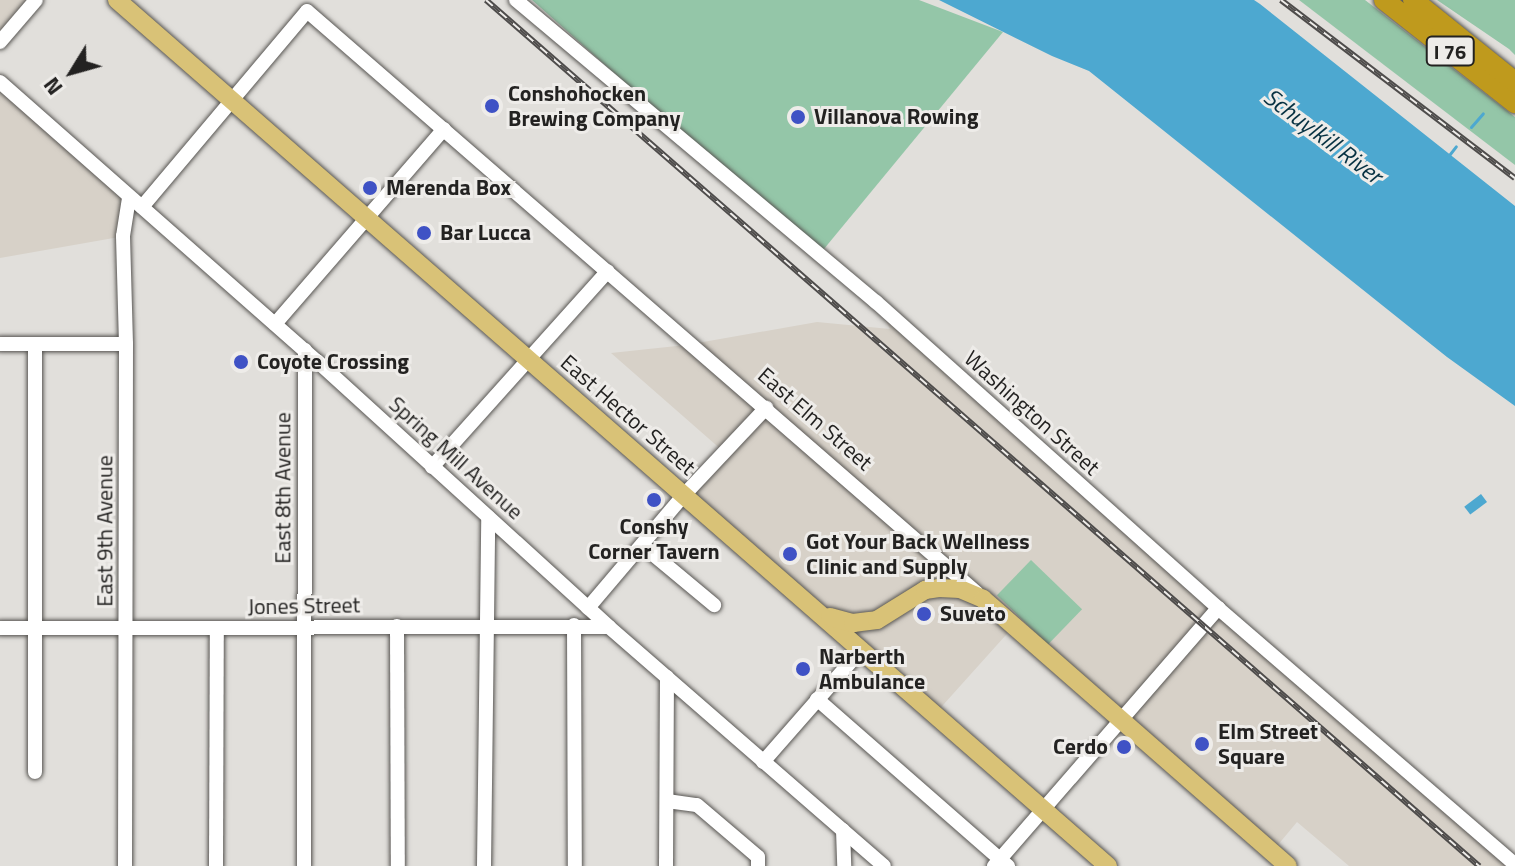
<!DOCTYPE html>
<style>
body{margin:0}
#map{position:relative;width:1515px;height:866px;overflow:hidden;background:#e1dfdb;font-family:"Titillium Web",sans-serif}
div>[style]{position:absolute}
.built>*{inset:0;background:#d7d1c8}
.green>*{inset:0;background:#94c6a8;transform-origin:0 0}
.water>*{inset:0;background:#4da8d0;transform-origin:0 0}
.stream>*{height:3px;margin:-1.5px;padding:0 1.5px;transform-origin:1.5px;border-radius:1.5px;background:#4da8d0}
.roads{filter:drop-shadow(0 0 2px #585653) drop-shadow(0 0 2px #585653)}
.minor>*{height:14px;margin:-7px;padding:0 7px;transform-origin:7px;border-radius:7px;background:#fff}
.major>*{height:18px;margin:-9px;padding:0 9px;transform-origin:9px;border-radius:9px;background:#d9c277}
.highway>*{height:20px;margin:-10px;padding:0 10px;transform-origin:10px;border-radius:10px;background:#bf9a1d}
.rail>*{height:6px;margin-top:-3px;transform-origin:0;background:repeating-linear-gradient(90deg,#eeece9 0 9px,#4e4c4b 0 18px);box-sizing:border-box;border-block:2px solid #4e4c4b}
.dots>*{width:22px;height:22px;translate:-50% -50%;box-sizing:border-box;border:4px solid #eeece9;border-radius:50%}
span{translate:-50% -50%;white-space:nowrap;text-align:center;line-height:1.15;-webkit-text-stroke:6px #eeece9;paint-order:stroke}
.shield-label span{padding:2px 6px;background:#eeece9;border:2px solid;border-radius:6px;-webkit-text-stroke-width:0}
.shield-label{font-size:20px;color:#232221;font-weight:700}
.poi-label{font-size:22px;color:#232221;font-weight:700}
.left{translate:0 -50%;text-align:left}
.right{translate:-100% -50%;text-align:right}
.street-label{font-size:22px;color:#232221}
.water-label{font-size:24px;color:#063142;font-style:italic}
.north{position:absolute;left:32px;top:32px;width:80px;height:80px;-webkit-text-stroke:6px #eeece9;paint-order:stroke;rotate:233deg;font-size:22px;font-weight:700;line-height:32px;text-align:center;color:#232221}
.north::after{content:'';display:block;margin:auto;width:28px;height:36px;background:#232221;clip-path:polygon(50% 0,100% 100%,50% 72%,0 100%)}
</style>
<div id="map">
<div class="built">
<div style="clip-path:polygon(0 0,36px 0,0 42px)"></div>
<div style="clip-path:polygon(0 81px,125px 192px,125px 236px,0 258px)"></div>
<div style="clip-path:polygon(876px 302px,1515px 866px,1349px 866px,1297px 822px,1272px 852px,1014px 626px,935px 714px,684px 495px,724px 452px,611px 353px,686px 345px,817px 322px,890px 329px)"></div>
</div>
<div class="green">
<div style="clip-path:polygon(532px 0,919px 0,1003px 32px,819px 255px)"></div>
<div style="clip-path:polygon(1299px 0,1365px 0,1515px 117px,1515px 165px)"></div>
<div style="clip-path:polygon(1437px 0,1515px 0,1515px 55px,1509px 49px)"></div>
<div style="left:1031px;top:560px;width:71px;height:49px;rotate:44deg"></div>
</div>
<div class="water">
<div style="clip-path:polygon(939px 0,1254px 0,1260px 4px,1515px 206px,1515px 406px,1447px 357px,1089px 71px,1052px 56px)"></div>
<div style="left:1481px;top:494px;width:10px;height:21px;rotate:53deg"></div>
</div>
<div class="stream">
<div style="left:1471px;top:127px;width:18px;rotate:-49deg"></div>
<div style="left:1446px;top:159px;width:16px;rotate:-52deg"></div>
</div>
<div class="roads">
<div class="minor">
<div style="left:516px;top:0;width:470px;rotate:40deg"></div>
<div style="left:876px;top:302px;width:459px;rotate:41.8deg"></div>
<div style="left:1218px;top:608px;width:392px;rotate:40.8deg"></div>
<div style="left:0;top:42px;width:55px;rotate:-49.4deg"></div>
<div style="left:0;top:82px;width:422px;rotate:41.4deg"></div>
<div style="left:317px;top:361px;width:395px;rotate:42.3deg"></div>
<div style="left:609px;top:627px;width:364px;rotate:41deg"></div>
<div style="left:142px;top:207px;width:256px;rotate:-49.9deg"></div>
<div style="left:307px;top:11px;width:887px;rotate:40.98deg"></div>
<div style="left:275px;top:324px;width:258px;rotate:-49.1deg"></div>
<div style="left:0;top:344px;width:126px"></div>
<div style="left:35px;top:344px;width:428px;rotate:90deg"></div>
<div style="left:432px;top:467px;width:263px;rotate:-48.1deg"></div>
<div style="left:642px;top:545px;width:94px;rotate:39.8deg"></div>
<div style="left:588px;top:608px;width:148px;rotate:-49.7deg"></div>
<div style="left:684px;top:495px;width:120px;rotate:-46.7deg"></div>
<div style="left:574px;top:625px;width:241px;rotate:89.8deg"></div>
<div style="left:397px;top:626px;width:240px;rotate:89.8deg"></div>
<div style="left:0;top:628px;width:609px;rotate:-0.09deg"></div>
<div style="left:817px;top:699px;width:254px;rotate:41.2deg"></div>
<div style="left:763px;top:762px;width:150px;rotate:-48.8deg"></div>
<div style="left:667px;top:801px;width:30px;rotate:8deg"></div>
<div style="left:697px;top:805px;width:80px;rotate:40.4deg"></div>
<div style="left:758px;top:857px;width:9px;rotate:90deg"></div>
<div style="left:843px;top:830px;width:36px;rotate:88deg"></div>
<div style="left:125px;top:866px;width:522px;rotate:-89.89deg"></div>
<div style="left:126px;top:344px;width:108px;rotate:-91.6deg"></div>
<div style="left:123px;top:236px;width:39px;rotate:-81deg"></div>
<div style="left:216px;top:866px;width:238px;rotate:-89.8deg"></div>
<div style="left:304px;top:866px;width:516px;rotate:-89.89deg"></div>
<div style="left:484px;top:866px;width:349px;rotate:-89.3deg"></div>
<div style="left:666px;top:866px;width:189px;rotate:-89.7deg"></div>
<div style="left:994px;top:866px;width:342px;rotate:-49deg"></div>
</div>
<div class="major">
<div style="left:117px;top:0;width:1316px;rotate:41.15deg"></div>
<div style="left:830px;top:617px;width:24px;rotate:15deg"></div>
<div style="left:853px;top:623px;width:24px;rotate:-7deg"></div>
<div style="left:877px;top:620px;width:57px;rotate:-32deg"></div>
<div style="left:925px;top:590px;width:14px;rotate:-8deg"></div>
<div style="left:939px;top:588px;width:21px;rotate:3deg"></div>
<div style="left:960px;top:589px;width:25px;rotate:23deg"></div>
<div style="left:983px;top:599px;width:405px;rotate:41.2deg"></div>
</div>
<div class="highway">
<div style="left:1384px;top:0;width:167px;rotate:38.2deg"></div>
<div style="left:1413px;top:0;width:131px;rotate:38.8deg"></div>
</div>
</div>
<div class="rail">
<div style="left:486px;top:0;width:1318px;rotate:41.09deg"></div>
<div style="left:1281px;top:0;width:294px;rotate:37.3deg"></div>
</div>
<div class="dots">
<div style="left:492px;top:106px;background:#3f52c5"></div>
<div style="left:798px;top:117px;background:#3f52c5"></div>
<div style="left:370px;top:188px;background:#3f52c5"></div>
<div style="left:424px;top:233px;background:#3f52c5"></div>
<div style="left:241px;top:362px;background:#3f52c5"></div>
<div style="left:654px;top:500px;background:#3f52c5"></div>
<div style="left:790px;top:554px;background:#3f52c5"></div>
<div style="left:924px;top:614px;background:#3f52c5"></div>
<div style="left:803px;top:669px;background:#3f52c5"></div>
<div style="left:1202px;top:744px;background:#3f52c5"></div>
<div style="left:1124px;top:747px;background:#3f52c5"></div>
</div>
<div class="shield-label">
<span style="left:1450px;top:51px">I 76</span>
</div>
<div class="poi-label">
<span class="left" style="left:508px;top:106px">Conshohocken<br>Brewing Company</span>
<span class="left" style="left:814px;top:117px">Villanova Rowing</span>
<span class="left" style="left:386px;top:188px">Merenda Box</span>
<span class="left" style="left:440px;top:233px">Bar Lucca</span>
<span class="left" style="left:257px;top:362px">Coyote Crossing</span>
<span style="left:654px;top:539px">Conshy<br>Corner Tavern</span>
<span class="left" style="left:806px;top:554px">Got Your Back Wellness<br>Clinic and Supply</span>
<span class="left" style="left:940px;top:614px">Suveto</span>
<span class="left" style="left:819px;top:669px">Narberth<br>Ambulance</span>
<span class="left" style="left:1218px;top:744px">Elm Street<br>Square</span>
<span class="right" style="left:1108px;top:747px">Cerdo</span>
</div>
<div class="street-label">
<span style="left:1032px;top:413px;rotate:42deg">Washington Street</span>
<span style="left:628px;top:415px;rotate:41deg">East Hector Street</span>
<span style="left:815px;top:419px;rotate:41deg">East Elm Street</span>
<span style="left:456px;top:458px;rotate:42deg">Spring Mill Avenue</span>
<span style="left:283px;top:488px;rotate:-90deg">East 8th Avenue</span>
<span style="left:105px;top:531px;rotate:-90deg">East 9th Avenue</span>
<span style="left:304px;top:606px;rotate:-1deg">Jones Street</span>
</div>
<div class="water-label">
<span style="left:1323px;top:136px;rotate:37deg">Schuylkill River</span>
</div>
<div class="north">N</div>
</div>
